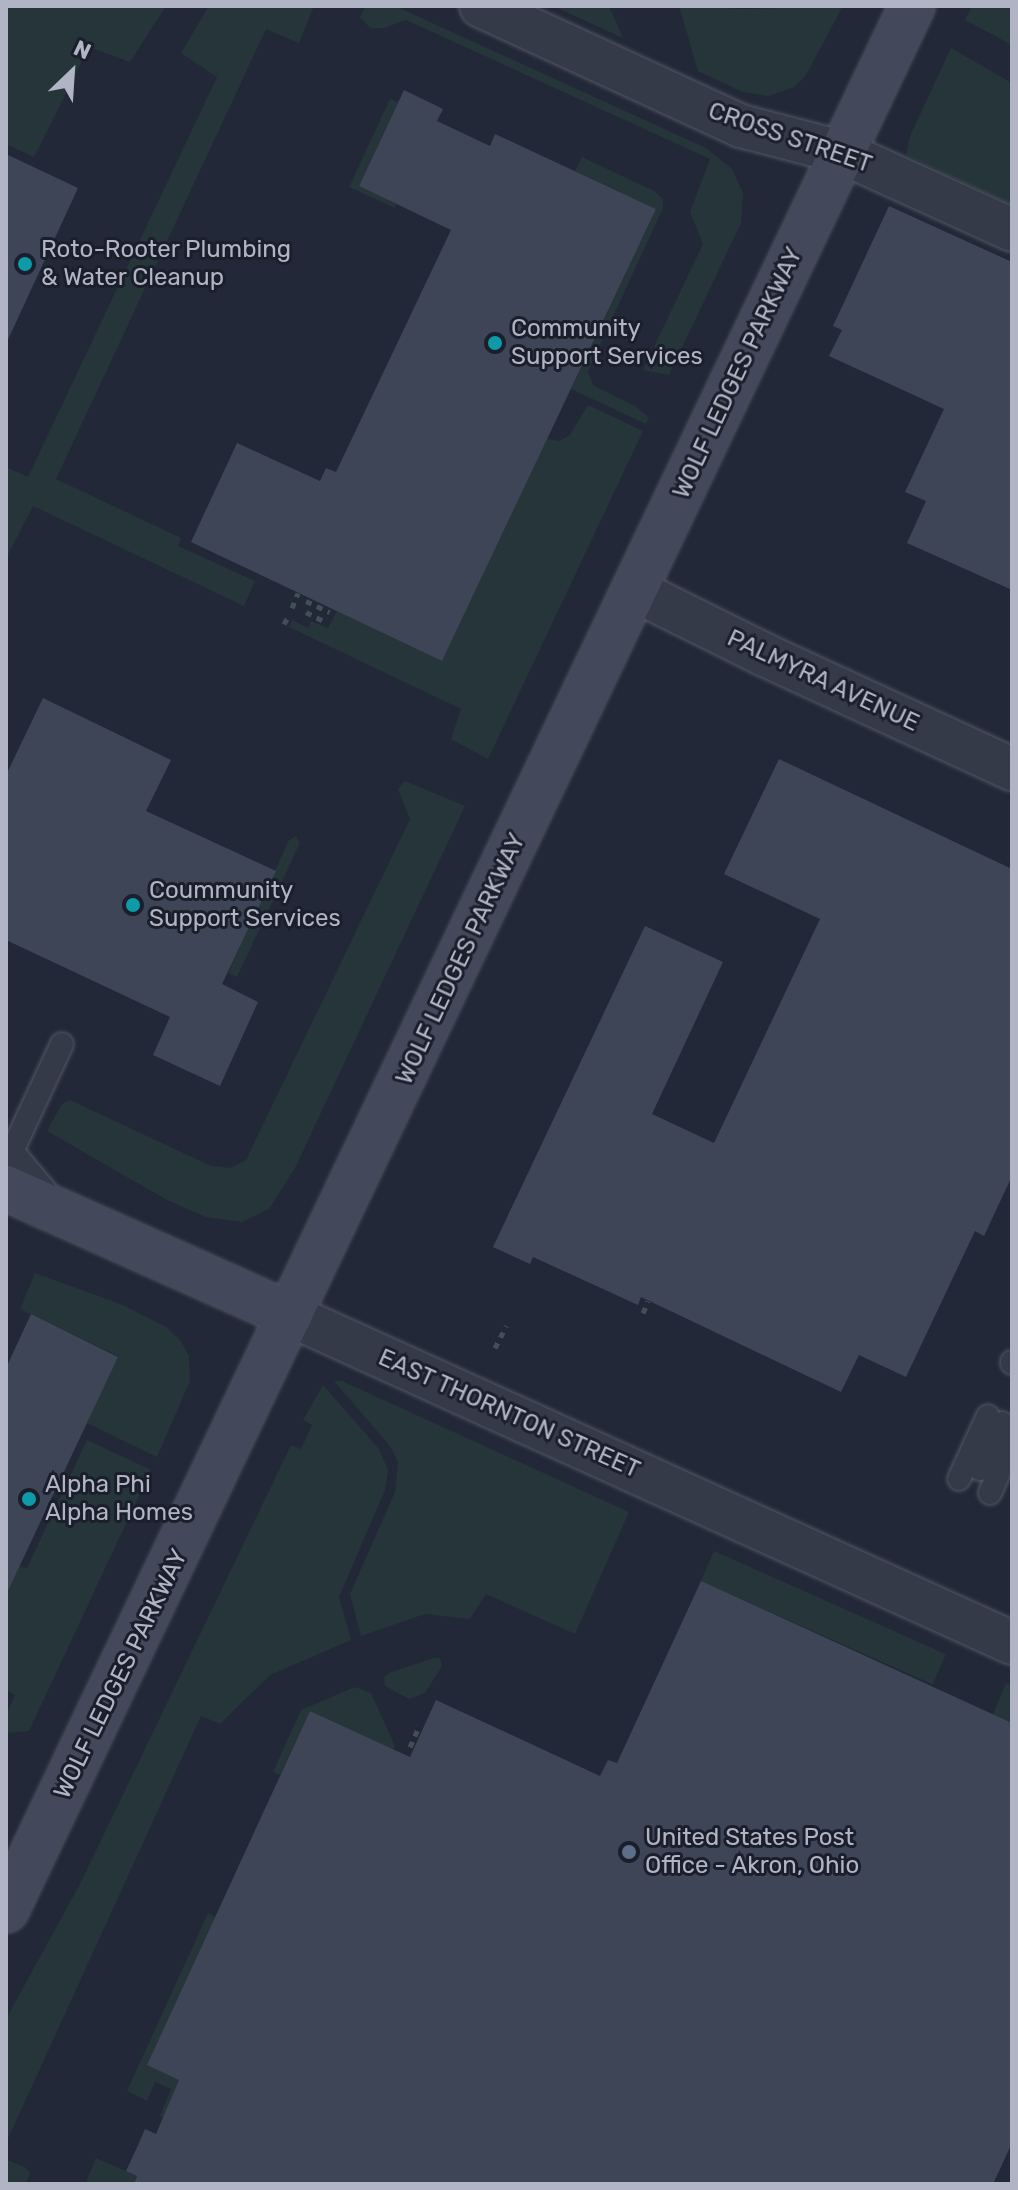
<!DOCTYPE html>
<style>
body{margin:0}
#map{position:relative;width:1018px;height:2190px;overflow:hidden;background:#222837;font-family:Rubik,sans-serif}
div>[style]{position:absolute}
.green>*{inset:0;background:#253539;transform-origin:0 0}
.building>*{inset:0;background:#3e4557}
.path>*{height:5px;margin-top:-2.5px;transform-origin:0;background:repeating-linear-gradient(90deg,#415055 0 6px,transparent 0 12px)}
.roads{filter:drop-shadow(0 0 2px #535765) drop-shadow(0 0 2px #535765)}
.service>*{height:22px;margin:-11px;padding:0 11px;transform-origin:11px;border-radius:11px;background:#353a48}
.minor>*{height:42px;margin:-21px;padding:0 21px;transform-origin:21px;border-radius:21px;background:#353a48}
.tertiary>*{height:44px;margin:-22px;padding:0 22px;transform-origin:22px;border-radius:22px;background:#353a48}
.secondary>*{height:44px;margin:-22px;padding:0 22px;transform-origin:22px;border-radius:22px;background:#43485a}
.dots>*{width:22px;height:22px;translate:-50% -50%;box-sizing:border-box;border:4px solid #1b1f2c;border-radius:50%}
span{translate:-50% -50%;white-space:nowrap;text-align:center;line-height:1.15;-webkit-text-stroke:6px #1b1f2c;paint-order:stroke}
.street-label{font-size:24px;color:#b0b4c4}
.poi-label{font-size:24px;color:#b0b4c4}
.left{translate:0 -50%;text-align:left}
.frame{position:absolute;inset:0;border:8px solid #b0b4c4;pointer-events:none}
.north{position:absolute;left:32px;top:32px;width:80px;height:80px;-webkit-text-stroke:6px #1b1f2c;paint-order:stroke;rotate:25deg;font-size:22px;font-weight:700;line-height:32px;text-align:center;color:#b0b4c4}
.north::after{content:'';display:block;margin:auto;width:28px;height:36px;background:#b0b4c4;clip-path:polygon(50% 0,100% 100%,50% 72%,0 100%)}
</style>
<div id="map">
<div class="green">
<div style="clip-path:polygon(6px 6px,166px 6px,130px 62px,89px 47px,34px 157px,6px 144px)"></div>
<div style="clip-path:polygon(209px 6px,314px 6px,299px 43px,266px 29px,56px 479px,181px 538px,178px 546px,255px 581px,244px 606px,33px 506px,6px 559px,6px 467px,28px 477px,217px 77px,181px 53px)"></div>
<div style="clip-path:polygon(366px 6px,395px 6px,706px 148px,732px 169px,743px 193px,741px 223px,669px 375px,643px 370px,703px 244px,690px 212px,710px 159px,406px 20px,384px 28px,370px 28px,360px 17px)"></div>
<div style="clip-path:polygon(553px 6px,609px 6px,623px 38px)"></div>
<div style="clip-path:polygon(679px 6px,744px 9px,843px 6px,806px 75px,794px 87px,768px 96px,743px 92px,698px 71px)"></div>
<div style="clip-path:polygon(972px 6px,1012px 6px,1012px 45px,965px 20px)"></div>
<div style="clip-path:polygon(951px 48px,1012px 83px,1012px 205px,906px 155px,910px 136px)"></div>
<div style="clip-path:polygon(390px 99px,398px 102px,359px 186px,396px 204px,395px 208px,349px 187px)"></div>
<div style="clip-path:polygon(582px 157px,654px 191px,663px 199px,663px 208px,588px 371px,593px 385px,635px 406px,649px 418px,646px 424px,571px 389px,656px 209px,575px 171px)"></div>
<div style="clip-path:polygon(588px 405px,643px 431px,488px 759px,451px 739px,461px 709px,289px 627px,292px 620px,308px 628px,311px 621px,328px 628px,337px 611px,442px 661px,547px 439px,559px 441px,570px 435px)"></div>
<div style="clip-path:polygon(405px 781px,465px 806px,295px 1168px,269px 1209px,242px 1222px,206px 1217px,167px 1200px,47px 1131px,62px 1104px,70px 1100px,211px 1166px,231px 1168px,246px 1160px,410px 819px,398px 789px)"></div>
<div style="clip-path:polygon(296px 836px,300px 843px,237px 977px,228px 973px,289px 840px)"></div>
<div style="clip-path:polygon(35px 1273px,123px 1305px,166px 1327px,180px 1340px,189px 1356px,190px 1381px,157px 1457px,87px 1423px,118px 1356px,20px 1309px)"></div>
<div style="clip-path:polygon(334px 1381px,342px 1381px,629px 1512px,575px 1634px,486px 1594px,470px 1619px,425px 1614px,361px 1636px,350px 1594px,395px 1492px,398px 1462px,390px 1446px)"></div>
<div style="clip-path:polygon(323px 1385px,379px 1449px,388px 1470px,385px 1490px,339px 1597px,351px 1640px,270px 1675px,220px 1724px,201px 1716px,6px 2143px,6px 2019px,81px 1882px,291px 1445px,301px 1449px,312px 1425px,303px 1420px)"></div>
<div style="clip-path:polygon(87px 1440px,151px 1470px,29px 1731px,6px 1733px,6px 1715px,15px 1695px,6px 1690px,6px 1562px,27px 1568px)"></div>
<div style="left:714px;top:1551px;width:254px;height:33px;rotate:24deg"></div>
<div style="clip-path:polygon(433px 1658px,440px 1658px,442px 1666px,425px 1693px,409px 1699px,385px 1686px,384px 1677px,389px 1673px)"></div>
<div style="clip-path:polygon(1006px 1683px,1012px 1686px,1012px 1723px,993px 1714px)"></div>
<div style="clip-path:polygon(355px 1687px,371px 1693px,395px 1746px,386px 1765px,387px 1747px,310px 1711px,280px 1775px,273px 1772px,301px 1710px)"></div>
<div style="clip-path:polygon(208px 1913px,215px 1917px,148px 2064px,202px 2090px,170px 2121px,160px 2116px,171px 2089px,155px 2082px,147px 2101px,127px 2091px)"></div>
<div style="clip-path:polygon(96px 2158px,137px 2176px,134px 2184px,85px 2184px)"></div>
<div style="clip-path:polygon(6px 2159px,26px 2168px,30px 2173px,26px 2184px,6px 2184px)"></div>
</div>
<div class="building">
<div style="clip-path:polygon(404px 90px,443px 109px,437px 121px,490px 146px,495px 134px,656px 209px,442px 661px,191px 542px,237px 443px,320px 481px,326px 468px,336px 472px,451px 230px,359px 186px)"></div>
<div style="clip-path:polygon(6px 154px,78px 188px,6px 344px)"></div>
<div style="clip-path:polygon(889px 206px,1012px 262px,1012px 590px,907px 543px,926px 501px,905px 492px,944px 409px,829px 356px,842px 330px,833px 326px)"></div>
<div style="clip-path:polygon(43px 698px,171px 760px,146px 811px,276px 871px,222px 984px,258px 1002px,220px 1086px,153px 1055px,170px 1017px,6px 940px,6px 775px)"></div>
<div style="clip-path:polygon(779px 759px,1012px 869px,1012px 1176px,984px 1236px,975px 1231px,906px 1377px,859px 1355px,841px 1392px,641px 1297px,638px 1305px,533px 1257px,530px 1264px,493px 1247px,645px 926px,723px 962px,652px 1114px,714px 1143px,820px 919px,724px 874px)"></div>
<div style="clip-path:polygon(31px 1314px,118px 1357px,6px 1595px,6px 1368px)"></div>
<div style="clip-path:polygon(701px 1581px,1012px 1723px,1012px 2143px,993px 2184px,134px 2184px,137px 2176px,126px 2171px,139px 2143px,145px 2129px,156px 2134px,179px 2080px,147px 2065px,310px 1711px,410px 1757px,436px 1700px,600px 1776px,608px 1760px,617px 1763px)"></div>
</div>
<div class="path">
<div style="left:306px;top:601px;width:26px;rotate:25deg"></div>
<div style="left:292px;top:608px;width:16px;rotate:-68deg"></div>
<div style="left:306px;top:612px;width:22px;rotate:27deg"></div>
<div style="left:284px;top:624px;width:8px;rotate:-60deg"></div>
<div style="left:643px;top:1313px;width:13px;rotate:-67deg"></div>
<div style="left:495px;top:1348px;width:25px;rotate:-63deg"></div>
<div style="left:410px;top:1747px;width:24px;rotate:-66deg"></div>
</div>
<div class="roads">
<div class="service">
<div style="left:7px;top:1162px;width:130px;rotate:-65deg"></div>
<div style="left:1012px;top:1363px;width:1px;rotate:-90deg"></div>
<div style="left:980px;top:1469px;width:51px;rotate:-64.4deg"></div>
<div style="left:959px;top:1479px;width:69px;rotate:-65.3deg"></div>
<div style="left:990px;top:1493px;width:55px;rotate:-66.3deg"></div>
</div>
<div class="minor">
<div style="left:481px;top:6px;width:286px;rotate:24.8deg"></div>
<div style="left:741px;top:126px;width:103px;rotate:14.6deg"></div>
<div style="left:841px;top:152px;width:188px;rotate:24.5deg"></div>
<div style="left:636px;top:591px;width:144px;rotate:26.4deg"></div>
<div style="left:765px;top:655px;width:272px;rotate:24.8deg"></div>
<div style="left:290px;top:1315px;width:793px;rotate:24.43deg"></div>
</div>
<div class="tertiary">
<div style="left:6px;top:1161px;width:57px;rotate:49.9deg"></div>
</div>
<div class="secondary">
<div style="left:6px;top:1188px;width:311px;rotate:24.1deg"></div>
<div style="left:6px;top:1910px;width:2109px;rotate:-64.55deg"></div>
</div>
</div>
<div class="dots">
<div style="left:25px;top:264px;background:#0f9aa8"></div>
<div style="left:495px;top:343px;background:#0f9aa8"></div>
<div style="left:133px;top:905px;background:#0f9aa8"></div>
<div style="left:29px;top:1499px;background:#0f9aa8"></div>
<div style="left:629px;top:1852px;background:#5c6f8a"></div>
</div>
<div class="street-label">
<span style="left:790px;top:138px;rotate:19deg">CROSS STREET</span>
<span style="left:738px;top:373px;rotate:-65deg">WOLF LEDGES PARKWAY</span>
<span style="left:823px;top:681px;rotate:25deg">PALMYRA AVENUE</span>
<span style="left:461px;top:959px;rotate:-65deg">WOLF LEDGES PARKWAY</span>
<span style="left:509px;top:1414px;rotate:24deg">EAST THORNTON STREET</span>
<span style="left:121px;top:1674px;rotate:-64deg">WOLF LEDGES PARKWAY</span>
</div>
<div class="poi-label">
<span class="left" style="left:41px;top:264px">Roto-Rooter Plumbing<br>&amp; Water Cleanup</span>
<span class="left" style="left:511px;top:343px">Community<br>Support Services</span>
<span class="left" style="left:149px;top:905px">Coummunity<br>Support Services</span>
<span class="left" style="left:45px;top:1499px">Alpha Phi<br>Alpha Homes</span>
<span class="left" style="left:645px;top:1852px">United States Post<br>Office - Akron, Ohio</span>
</div>
<div class="frame"></div>
<div class="north">N</div>
</div>
